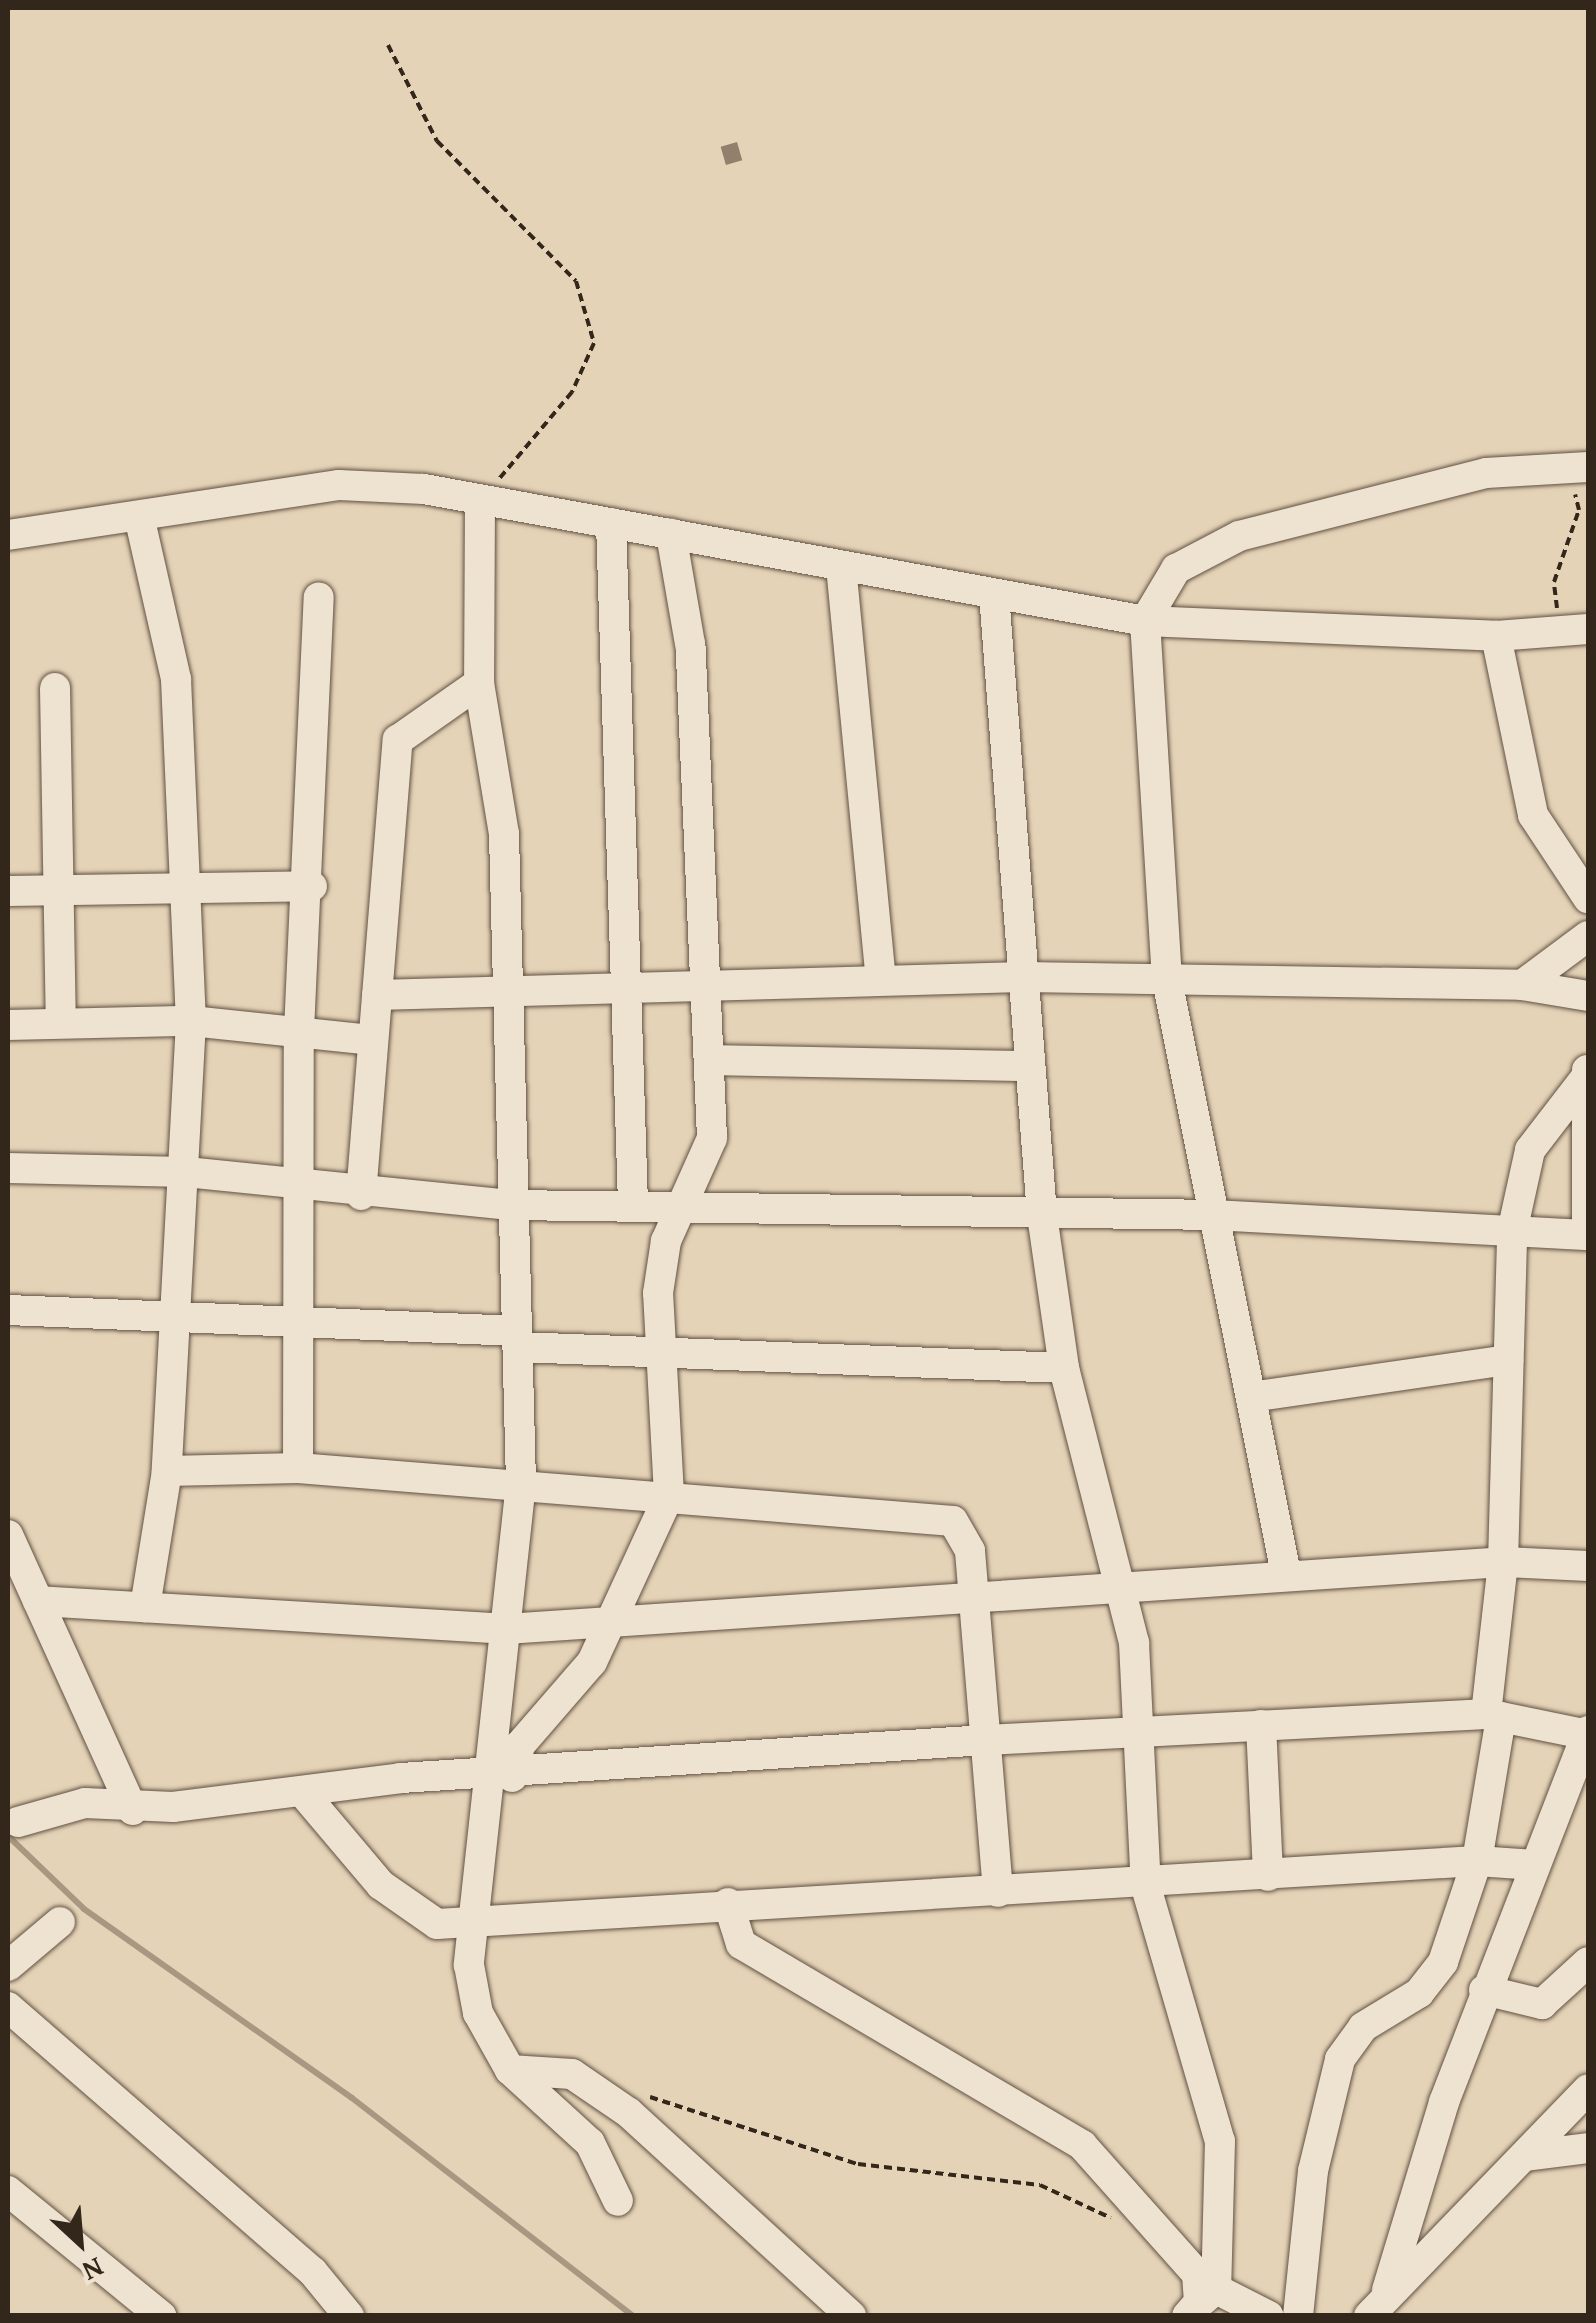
<!DOCTYPE html>
<style>
body{margin:0}
#map{position:relative;width:1596px;height:2323px;overflow:hidden;background:#e5d3b7;font-family:"Gentium Book Plus",serif}
div>[style]{position:absolute}
.stream>*{height:6px;margin:-3px;padding:0 3px;transform-origin:3px;border-radius:3px;background:#a89882}
.building>*{inset:0;background:#90806c;transform-origin:0 0}
.path>*{height:4px;margin-top:-2px;transform-origin:0;background:repeating-linear-gradient(90deg,#33261b 0 8px,transparent 0 13px)}
.roads{filter:drop-shadow(0 0 2px #605142) drop-shadow(0 0 2px #605142)}
.minor>*{height:30px;margin:-15px;padding:0 15px;transform-origin:15px;border-radius:15px;background:#eee2d0}
span{translate:-50% -50%;white-space:nowrap;text-align:center;line-height:1.15;-webkit-text-stroke:8px #eee2d0;paint-order:stroke}
.frame{position:absolute;inset:0;border:10px solid #33261b;pointer-events:none}
.north{position:absolute;left:30px;top:2193px;width:100px;height:100px;-webkit-text-stroke:8px #eee2d0;paint-order:stroke;rotate:154deg;font-size:28px;font-weight:700;line-height:40px;text-align:center;color:#33261b}
.north::after{content:'';display:block;margin:auto;width:35px;height:45px;background:#33261b;clip-path:polygon(50% 0,100% 100%,50% 72%,0 100%)}
</style>
<div id="map">
<div class="stream">
<div style="left:8px;top:1836px;width:105px;rotate:43.8deg"></div>
<div style="left:84px;top:1909px;width:328px;rotate:35.2deg"></div>
<div style="left:352px;top:2098px;width:356px;rotate:37.8deg"></div>
</div>
<div class="building">
<div style="left:737px;top:142px;width:19px;height:17px;rotate:74deg"></div>
</div>
<div class="path">
<div style="left:388px;top:45px;width:108px;rotate:63deg"></div>
<div style="left:437px;top:141px;width:197px;rotate:45.2deg"></div>
<div style="left:576px;top:281px;width:65px;rotate:73.8deg"></div>
<div style="left:594px;top:343px;width:54px;rotate:114.2deg"></div>
<div style="left:572px;top:392px;width:114px;rotate:130deg"></div>
<div style="left:1557px;top:608px;width:26px;rotate:-97deg"></div>
<div style="left:1554px;top:582px;width:76px;rotate:-70.9deg"></div>
<div style="left:1579px;top:510px;width:16px;rotate:-104deg"></div>
<div style="left:650px;top:2097px;width:219px;rotate:17.9deg"></div>
<div style="left:858px;top:2164px;width:183px;rotate:6.6deg"></div>
<div style="left:1040px;top:2185px;width:78px;rotate:24.9deg"></div>
</div>
<div class="roads">
<div class="minor">
<div style="left:480px;top:501px;width:182px;rotate:90.3deg"></div>
<div style="left:479px;top:683px;width:153px;rotate:80.6deg"></div>
<div style="left:504px;top:834px;width:649px;rotate:88.5deg"></div>
<div style="left:521px;top:1483px;width:485px;rotate:96.2deg"></div>
<div style="left:469px;top:1965px;width:49px;rotate:79.4deg"></div>
<div style="left:478px;top:2013px;width:65px;rotate:60.7deg"></div>
<div style="left:510px;top:2070px;width:108px;rotate:42.4deg"></div>
<div style="left:590px;top:2143px;width:64px;rotate:64.2deg"></div>
<div style="left:139px;top:516px;width:167px;rotate:77.2deg"></div>
<div style="left:176px;top:679px;width:342px;rotate:87.5deg"></div>
<div style="left:191px;top:1021px;width:451px;rotate:93.1deg"></div>
<div style="left:167px;top:1471px;width:138px;rotate:99.2deg"></div>
<div style="left:611px;top:523px;width:680px;rotate:88.15deg"></div>
<div style="left:8px;top:535px;width:335px;rotate:-8.6deg"></div>
<div style="left:339px;top:485px;width:85px;rotate:2.7deg"></div>
<div style="left:424px;top:489px;width:733px;rotate:10.37deg"></div>
<div style="left:1145px;top:621px;width:351px;rotate:2.4deg"></div>
<div style="left:1496px;top:636px;width:92px;rotate:-4.4deg"></div>
<div style="left:841px;top:566px;width:416px;rotate:84.5deg"></div>
<div style="left:994px;top:594px;width:623px;rotate:85.58deg"></div>
<div style="left:1042px;top:1215px;width:155px;rotate:81.8deg"></div>
<div style="left:1064px;top:1368px;width:284px;rotate:75.7deg"></div>
<div style="left:1134px;top:1643px;width:244px;rotate:87.2deg"></div>
<div style="left:1146px;top:1887px;width:265px;rotate:73.8deg"></div>
<div style="left:1220px;top:2141px;width:148px;rotate:91.5deg"></div>
<div style="left:1496px;top:636px;width:183px;rotate:78.3deg"></div>
<div style="left:1533px;top:815px;width:100px;rotate:56.5deg"></div>
<div style="left:55px;top:688px;width:334px;rotate:89deg"></div>
<div style="left:8px;top:891px;width:304px;rotate:-0.9deg"></div>
<div style="left:1522px;top:985px;width:67px;rotate:9.5deg"></div>
<div style="left:377px;top:995px;width:646px;rotate:-1.6deg"></div>
<div style="left:1023px;top:977px;width:499px;rotate:0.9deg"></div>
<div style="left:1522px;top:985px;width:82px;rotate:-36.6deg"></div>
<div style="left:8px;top:1025px;width:183px;rotate:-1.3deg"></div>
<div style="left:191px;top:1021px;width:183px;rotate:6deg"></div>
<div style="left:710px;top:1060px;width:320px;rotate:1.1deg"></div>
<div style="left:8px;top:1168px;width:178px;rotate:1.3deg"></div>
<div style="left:186px;top:1172px;width:327px;rotate:5.8deg"></div>
<div style="left:511px;top:1205px;width:703px;rotate:0.81deg"></div>
<div style="left:1214px;top:1215px;width:375px;rotate:3.1deg"></div>
<div style="left:361px;top:1195px;width:457px;rotate:-85.4deg"></div>
<div style="left:398px;top:740px;width:99px;rotate:-35.1deg"></div>
<div style="left:1587px;top:1234px;width:164px;rotate:-90deg"></div>
<div style="left:8px;top:1310px;width:509px;rotate:2.36deg"></div>
<div style="left:518px;top:1347px;width:546px;rotate:2.2deg"></div>
<div style="left:1251px;top:1397px;width:260px;rotate:-8.2deg"></div>
<div style="left:298px;top:1468px;width:437px;rotate:-89.9deg"></div>
<div style="left:299px;top:1031px;width:434px;rotate:-87.4deg"></div>
<div style="left:167px;top:1471px;width:131px;rotate:-1.3deg"></div>
<div style="left:298px;top:1468px;width:657px;rotate:4.63deg"></div>
<div style="left:953px;top:1521px;width:34px;rotate:60deg"></div>
<div style="left:970px;top:1551px;width:342px;rotate:85.3deg"></div>
<div style="left:8px;top:1535px;width:302px;rotate:65.6deg"></div>
<div style="left:1286px;top:1574px;width:606px;rotate:-101.33deg"></div>
<div style="left:1167px;top:980px;width:360px;rotate:-93.5deg"></div>
<div style="left:1145px;top:621px;width:61px;rotate:-59.2deg"></div>
<div style="left:1176px;top:569px;width:71px;rotate:-27.6deg"></div>
<div style="left:1239px;top:536px;width:255px;rotate:-14.3deg"></div>
<div style="left:1486px;top:473px;width:102px;rotate:-3.4deg"></div>
<div style="left:38px;top:1601px;width:469px;rotate:3.4deg"></div>
<div style="left:506px;top:1629px;width:999px;rotate:-3.84deg"></div>
<div style="left:1503px;top:1562px;width:85px;rotate:2.7deg"></div>
<div style="left:1486px;top:1714px;width:153px;rotate:-83.6deg"></div>
<div style="left:1503px;top:1562px;width:330px;rotate:-88.4deg"></div>
<div style="left:1512px;top:1232px;width:84px;rotate:-77.6deg"></div>
<div style="left:1530px;top:1150px;width:92px;rotate:-52.5deg"></div>
<div style="left:1261px;top:1725px;width:151px;rotate:87.3deg"></div>
<div style="left:512px;top:1777px;width:33px;rotate:-76deg"></div>
<div style="left:520px;top:1745px;width:110px;rotate:-49.1deg"></div>
<div style="left:592px;top:1662px;width:184px;rotate:-65.2deg"></div>
<div style="left:669px;top:1495px;width:202px;rotate:-93.1deg"></div>
<div style="left:658px;top:1293px;width:53px;rotate:-81.3deg"></div>
<div style="left:666px;top:1241px;width:113px;rotate:-65.9deg"></div>
<div style="left:712px;top:1138px;width:494px;rotate:-92.5deg"></div>
<div style="left:690px;top:644px;width:112px;rotate:-99.8deg"></div>
<div style="left:304px;top:1794px;width:119px;rotate:49.8deg"></div>
<div style="left:381px;top:1885px;width:68px;rotate:34.9deg"></div>
<div style="left:437px;top:1924px;width:1042px;rotate:-3.47deg"></div>
<div style="left:1477px;top:1861px;width:58px;rotate:3.9deg"></div>
<div style="left:18px;top:1822px;width:70px;rotate:-15.8deg"></div>
<div style="left:85px;top:1803px;width:88px;rotate:2.6deg"></div>
<div style="left:173px;top:1807px;width:230px;rotate:-7.2deg"></div>
<div style="left:401px;top:1778px;width:586px;rotate:-3.72deg"></div>
<div style="left:986px;top:1740px;width:501px;rotate:-2.98deg"></div>
<div style="left:1486px;top:1714px;width:104px;rotate:11.6deg"></div>
<div style="left:728px;top:1903px;width:43px;rotate:72.4deg"></div>
<div style="left:741px;top:1944px;width:396px;rotate:30.5deg"></div>
<div style="left:1082px;top:2145px;width:173px;rotate:48.3deg"></div>
<div style="left:1197px;top:2274px;width:28px;rotate:86deg"></div>
<div style="left:1199px;top:2302px;width:18px;rotate:131deg"></div>
<div style="left:8px;top:1966px;width:68px;rotate:-40.2deg"></div>
<div style="left:1484px;top:1990px;width:60px;rotate:13.6deg"></div>
<div style="left:1542px;top:2004px;width:62px;rotate:-42.4deg"></div>
<div style="left:8px;top:2007px;width:404px;rotate:41deg"></div>
<div style="left:313px;top:2272px;width:57px;rotate:50.7deg"></div>
<div style="left:510px;top:2070px;width:62px;rotate:3.7deg"></div>
<div style="left:572px;top:2074px;width:69px;rotate:34.4deg"></div>
<div style="left:629px;top:2113px;width:301px;rotate:42.4deg"></div>
<div style="left:1525px;top:2156px;width:64px;rotate:-7.2deg"></div>
<div style="left:8px;top:2191px;width:198px;rotate:39.2deg"></div>
<div style="left:1387px;top:2290px;width:196px;rotate:-73.1deg"></div>
<div style="left:1444px;top:2102px;width:398px;rotate:-68.8deg"></div>
<div style="left:1202px;top:2301px;width:18px;rotate:-41deg"></div>
<div style="left:1216px;top:2289px;width:59px;rotate:27deg"></div>
<div style="left:1298px;top:2316px;width:146px;rotate:-84.1deg"></div>
<div style="left:1313px;top:2171px;width:115px;rotate:-76.4deg"></div>
<div style="left:1340px;top:2059px;width:39px;rotate:-54deg"></div>
<div style="left:1363px;top:2027px;width:66px;rotate:-31.3deg"></div>
<div style="left:1419px;top:1993px;width:39px;rotate:-52deg"></div>
<div style="left:1443px;top:1962px;width:107px;rotate:-71.4deg"></div>
<div style="left:1477px;top:1861px;width:146px;rotate:-80.5deg"></div>
<div style="left:1369px;top:2316px;width:315px;rotate:-46deg"></div>
</div>
</div>
<div class="frame"></div>
<div class="north">N</div>
</div>
